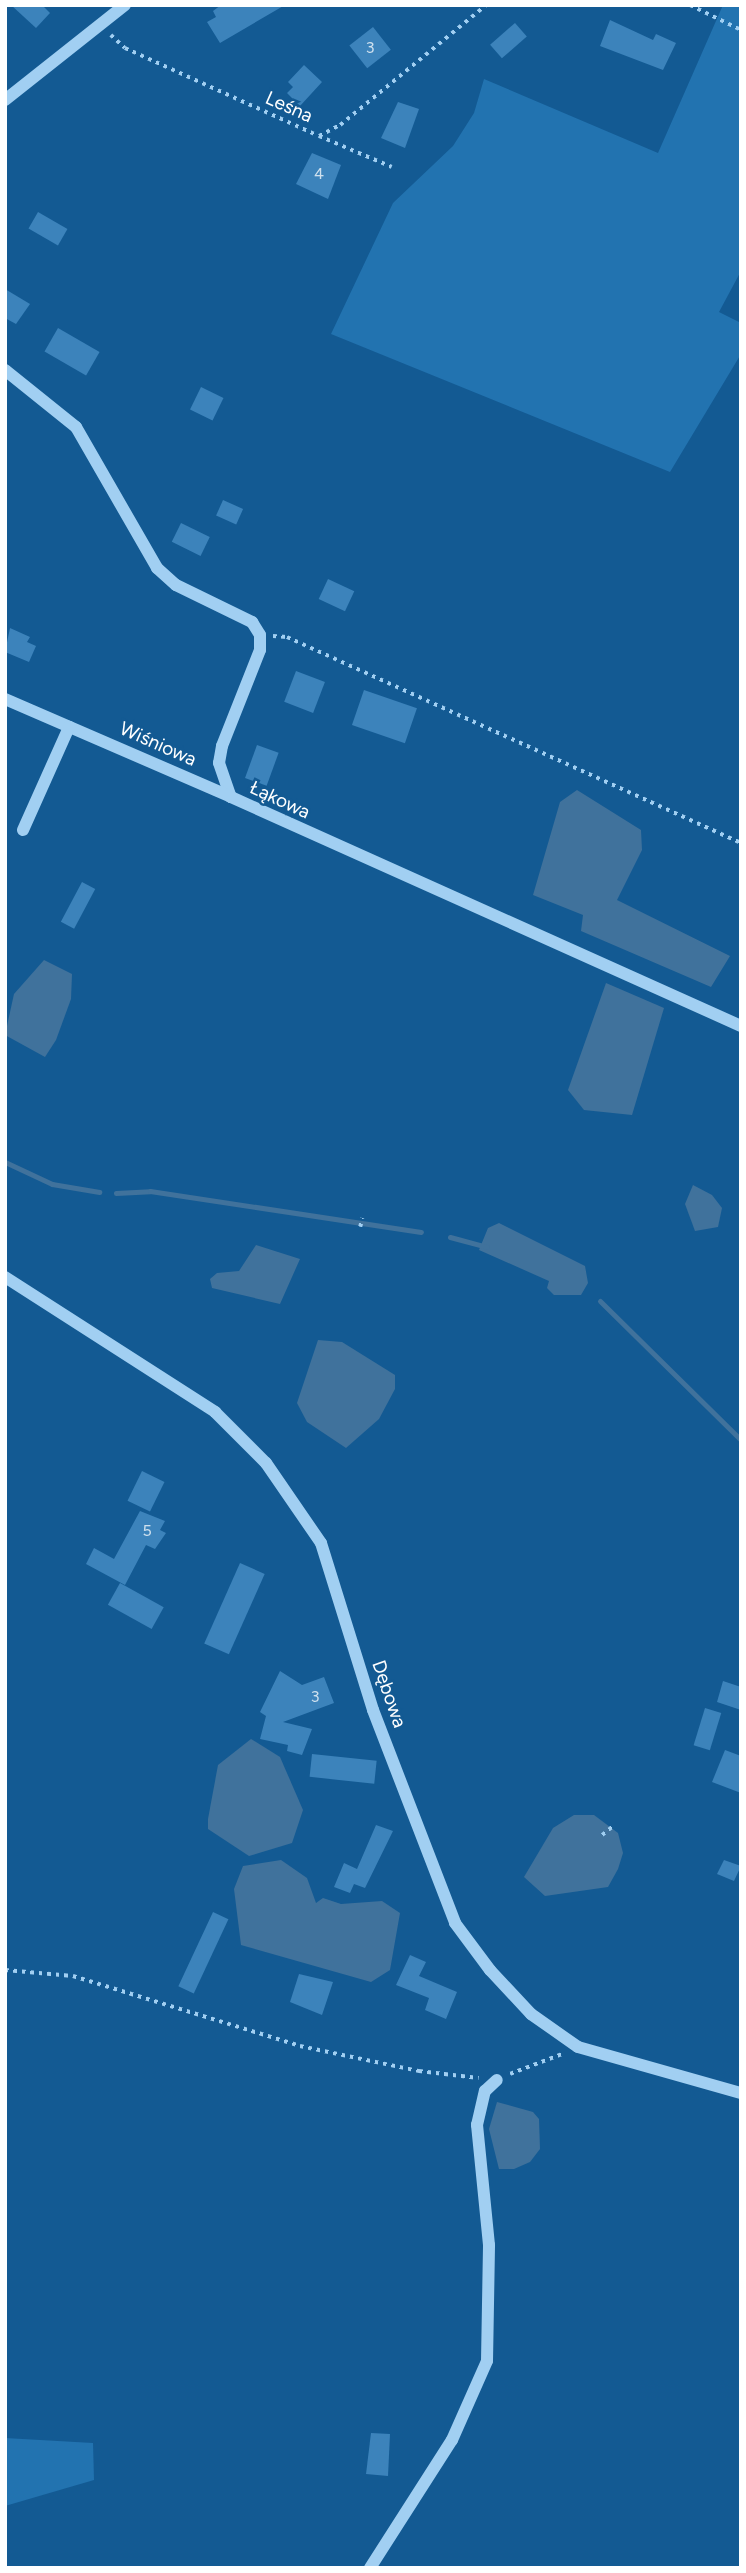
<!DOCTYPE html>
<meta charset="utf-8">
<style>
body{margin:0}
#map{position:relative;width:746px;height:2573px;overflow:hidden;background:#135a93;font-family:Figtree,sans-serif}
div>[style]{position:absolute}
.green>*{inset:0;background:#2273b0}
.water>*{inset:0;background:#40729c}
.stream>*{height:5px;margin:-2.5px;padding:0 2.5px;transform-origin:2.5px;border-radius:2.5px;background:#40729c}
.building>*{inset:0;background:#3c83bb;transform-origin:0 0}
.path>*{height:3.5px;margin-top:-1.75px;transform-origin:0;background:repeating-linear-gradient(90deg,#a1cff2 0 3.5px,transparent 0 8.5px)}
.minor>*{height:12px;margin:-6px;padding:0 6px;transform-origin:6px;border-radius:6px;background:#a1cff2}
span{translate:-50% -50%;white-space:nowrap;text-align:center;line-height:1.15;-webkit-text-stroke:5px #135a93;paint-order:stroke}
.number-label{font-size:16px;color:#cee0ee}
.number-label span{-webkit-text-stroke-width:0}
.street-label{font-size:19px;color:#fff}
.frame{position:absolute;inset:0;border:7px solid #fff;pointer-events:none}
</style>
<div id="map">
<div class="green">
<div style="clip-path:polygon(723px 5px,741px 5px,741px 271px,719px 312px,741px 323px,741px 354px,670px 472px,331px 334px,393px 203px,453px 146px,474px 113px,484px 79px,658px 153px)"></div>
<div style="clip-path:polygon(5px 2438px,93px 2443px,94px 2480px,5px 2506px)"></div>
</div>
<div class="water">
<div style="clip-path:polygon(577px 790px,641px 830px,642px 850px,617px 900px,730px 956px,711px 987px,581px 931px,583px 915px,533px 895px,560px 802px)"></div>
<div style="clip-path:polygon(44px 960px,72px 974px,71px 999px,56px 1040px,45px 1057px,5px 1035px,14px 994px)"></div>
<div style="clip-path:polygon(606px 983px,664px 1008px,632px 1115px,584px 1110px,568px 1090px)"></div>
<div style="clip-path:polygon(693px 1185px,712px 1195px,722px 1208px,718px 1227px,695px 1231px,685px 1204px)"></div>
<div style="clip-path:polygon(499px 1223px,585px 1266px,588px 1283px,581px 1295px,554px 1295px,547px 1288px,549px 1281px,479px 1250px,488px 1228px)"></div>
<div style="clip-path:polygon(256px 1245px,300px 1259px,280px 1304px,212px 1288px,210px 1279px,217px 1273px,239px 1271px)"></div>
<div style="clip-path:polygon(318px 1340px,342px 1342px,395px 1375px,395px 1389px,379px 1419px,346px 1448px,307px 1422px,297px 1403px)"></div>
<div style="clip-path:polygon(251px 1739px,280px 1757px,303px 1810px,292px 1843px,249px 1856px,208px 1829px,208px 1819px,218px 1765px)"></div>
<div style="clip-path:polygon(574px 1815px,594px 1815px,618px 1833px,623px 1853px,618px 1869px,608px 1887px,545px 1896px,524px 1877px,553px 1828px)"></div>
<div style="clip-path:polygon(281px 1860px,307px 1878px,316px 1903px,323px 1898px,341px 1904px,382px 1901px,400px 1913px,390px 1970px,371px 1982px,241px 1945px,234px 1889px,243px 1866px)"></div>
<div style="clip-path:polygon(497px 2102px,533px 2112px,539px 2119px,540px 2149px,530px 2162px,514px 2169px,499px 2169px,489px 2129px)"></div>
</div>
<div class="stream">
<div style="left:5px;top:1162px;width:52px;rotate:25.1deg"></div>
<div style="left:52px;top:1184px;width:48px;rotate:9.7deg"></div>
<div style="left:116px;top:1193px;width:34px;rotate:-3deg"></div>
<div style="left:150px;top:1191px;width:274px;rotate:8.6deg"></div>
<div style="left:450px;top:1237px;width:38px;rotate:15deg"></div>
<div style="left:600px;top:1301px;width:198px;rotate:44.6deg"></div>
</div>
<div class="building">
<div style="clip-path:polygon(11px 5px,42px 5px,50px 13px,36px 28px)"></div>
<div style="clip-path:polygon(221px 5px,285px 5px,220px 43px,207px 22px,216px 17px,213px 11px)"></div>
<div style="clip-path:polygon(610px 20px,653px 40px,656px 34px,676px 43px,663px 70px,600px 46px)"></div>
<div style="left:515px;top:23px;width:18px;height:33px;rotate:49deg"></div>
<div style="left:373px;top:27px;width:29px;height:30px;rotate:52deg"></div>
<div style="clip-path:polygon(304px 65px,322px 82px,300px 106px,287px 93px,293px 87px,288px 82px)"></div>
<div style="clip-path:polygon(398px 102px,419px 109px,405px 148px,381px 138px)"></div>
<div style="clip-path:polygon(312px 153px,341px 165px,328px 199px,296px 184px)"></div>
<div style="left:38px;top:212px;width:34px;height:19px;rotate:30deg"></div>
<div style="clip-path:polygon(5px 289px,30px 304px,16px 324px,5px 318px)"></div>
<div style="left:58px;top:328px;width:48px;height:27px;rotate:30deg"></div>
<div style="left:201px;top:387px;width:25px;height:25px;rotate:26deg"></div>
<div style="left:223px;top:500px;width:22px;height:17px;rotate:24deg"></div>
<div style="left:181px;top:523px;width:32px;height:21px;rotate:26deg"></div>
<div style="left:328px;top:579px;width:29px;height:22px;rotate:25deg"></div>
<div style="clip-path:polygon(10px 628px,30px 637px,27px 642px,36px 646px,29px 662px,5px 652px)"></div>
<div style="left:296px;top:671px;width:31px;height:33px;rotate:21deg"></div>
<div style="left:364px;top:690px;width:56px;height:37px;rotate:19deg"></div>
<div style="left:257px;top:745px;width:23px;height:35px;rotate:20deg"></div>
<div style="left:82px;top:882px;width:15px;height:45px;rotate:28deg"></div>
<div style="left:142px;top:1471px;width:25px;height:33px;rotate:26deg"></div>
<div style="clip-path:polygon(140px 1511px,165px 1521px,160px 1530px,166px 1533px,155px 1549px,146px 1545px,125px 1585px,86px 1564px,94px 1548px,114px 1559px)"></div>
<div style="left:240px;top:1563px;width:27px;height:88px;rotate:24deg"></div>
<div style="left:120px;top:1583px;width:50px;height:25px;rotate:29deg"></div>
<div style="clip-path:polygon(280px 1671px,302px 1685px,324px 1677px,334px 1703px,283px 1722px,312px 1729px,302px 1755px,287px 1751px,288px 1745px,260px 1739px,266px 1716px,260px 1712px)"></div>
<div style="clip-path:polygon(723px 1681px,741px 1687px,741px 1710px,717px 1702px)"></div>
<div style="left:705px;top:1708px;width:17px;height:39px;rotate:17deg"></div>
<div style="clip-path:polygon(725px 1750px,741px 1756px,741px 1793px,712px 1782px)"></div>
<div style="left:312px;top:1754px;width:65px;height:23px;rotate:6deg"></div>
<div style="clip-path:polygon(376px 1825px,393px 1831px,365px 1888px,354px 1884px,350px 1893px,334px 1887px,344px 1863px,357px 1869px)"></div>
<div style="clip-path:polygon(724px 1860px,741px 1866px,734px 1881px,717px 1874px)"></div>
<div style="left:213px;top:1912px;width:17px;height:82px;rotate:25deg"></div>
<div style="clip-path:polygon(410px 1955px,426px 1962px,419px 1976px,457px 1992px,446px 2019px,425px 2010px,429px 1998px,396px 1985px)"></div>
<div style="clip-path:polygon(299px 1974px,333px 1982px,322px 2015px,290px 2002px)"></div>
<div style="clip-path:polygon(371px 2433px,390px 2434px,388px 2476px,366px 2474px)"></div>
</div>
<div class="path">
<div style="left:690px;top:5px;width:57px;rotate:26.1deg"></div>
<div style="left:111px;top:35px;width:19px;rotate:43deg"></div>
<div style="left:125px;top:48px;width:213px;rotate:24.4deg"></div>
<div style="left:319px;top:136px;width:24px;rotate:-28deg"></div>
<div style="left:340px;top:125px;width:189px;rotate:-39.4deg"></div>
<div style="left:319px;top:136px;width:79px;rotate:23deg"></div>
<div style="left:273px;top:636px;width:14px;rotate:4deg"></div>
<div style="left:287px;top:637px;width:499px;rotate:24.4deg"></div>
<div style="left:360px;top:1227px;width:9px;rotate:-77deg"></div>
<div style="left:602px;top:1835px;width:13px;rotate:-39deg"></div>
<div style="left:5px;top:1970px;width:68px;rotate:5deg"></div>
<div style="left:73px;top:1976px;width:238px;rotate:17.1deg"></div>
<div style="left:300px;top:2046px;width:122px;rotate:11.9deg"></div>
<div style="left:419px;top:2071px;width:60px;rotate:6.7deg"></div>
<div style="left:510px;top:2074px;width:56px;rotate:-21deg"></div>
</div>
<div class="minor">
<div style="left:5px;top:100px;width:153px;rotate:-38.4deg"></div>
<div style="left:5px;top:370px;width:91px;rotate:38.8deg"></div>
<div style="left:76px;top:427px;width:163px;rotate:60.1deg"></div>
<div style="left:157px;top:568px;width:25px;rotate:42deg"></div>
<div style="left:176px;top:585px;width:85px;rotate:26deg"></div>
<div style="left:252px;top:622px;width:15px;rotate:58deg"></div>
<div style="left:260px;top:635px;width:15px;rotate:90deg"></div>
<div style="left:260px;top:650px;width:103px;rotate:111.6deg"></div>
<div style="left:222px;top:746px;width:17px;rotate:100deg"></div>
<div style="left:219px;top:763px;width:36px;rotate:71deg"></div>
<div style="left:231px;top:797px;width:559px;rotate:24.18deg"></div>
<div style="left:5px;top:699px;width:246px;rotate:23.4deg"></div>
<div style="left:23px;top:830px;width:113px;rotate:-65.9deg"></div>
<div style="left:5px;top:1277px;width:250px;rotate:32.7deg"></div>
<div style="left:215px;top:1412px;width:72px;rotate:45deg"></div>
<div style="left:266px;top:1463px;width:97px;rotate:55.5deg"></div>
<div style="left:321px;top:1543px;width:175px;rotate:72.7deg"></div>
<div style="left:373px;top:1710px;width:228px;rotate:68.9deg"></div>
<div style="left:455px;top:1923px;width:59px;rotate:53.3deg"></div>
<div style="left:490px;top:1970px;width:60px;rotate:47deg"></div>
<div style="left:531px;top:2014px;width:57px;rotate:35.1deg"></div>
<div style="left:578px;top:2047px;width:169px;rotate:15.8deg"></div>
<div style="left:370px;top:2568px;width:152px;rotate:-57.4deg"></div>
<div style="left:452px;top:2440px;width:86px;rotate:-66.1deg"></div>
<div style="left:487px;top:2361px;width:116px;rotate:-89deg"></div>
<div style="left:489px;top:2245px;width:121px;rotate:-95.7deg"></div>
<div style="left:477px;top:2125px;width:35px;rotate:-77deg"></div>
<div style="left:485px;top:2091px;width:16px;rotate:-43deg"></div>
</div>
<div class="number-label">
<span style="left:370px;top:48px">3</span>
<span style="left:319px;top:174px">4</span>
<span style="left:147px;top:1531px">5</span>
<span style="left:315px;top:1697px">3</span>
</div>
<div class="street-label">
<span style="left:289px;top:107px;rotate:24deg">Leśna</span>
<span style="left:158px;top:744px;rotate:24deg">Wiśniowa</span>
<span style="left:280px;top:800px;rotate:25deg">Łąkowa</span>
<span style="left:389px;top:1694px;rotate:71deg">Dębowa</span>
</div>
<div class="frame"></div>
</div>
